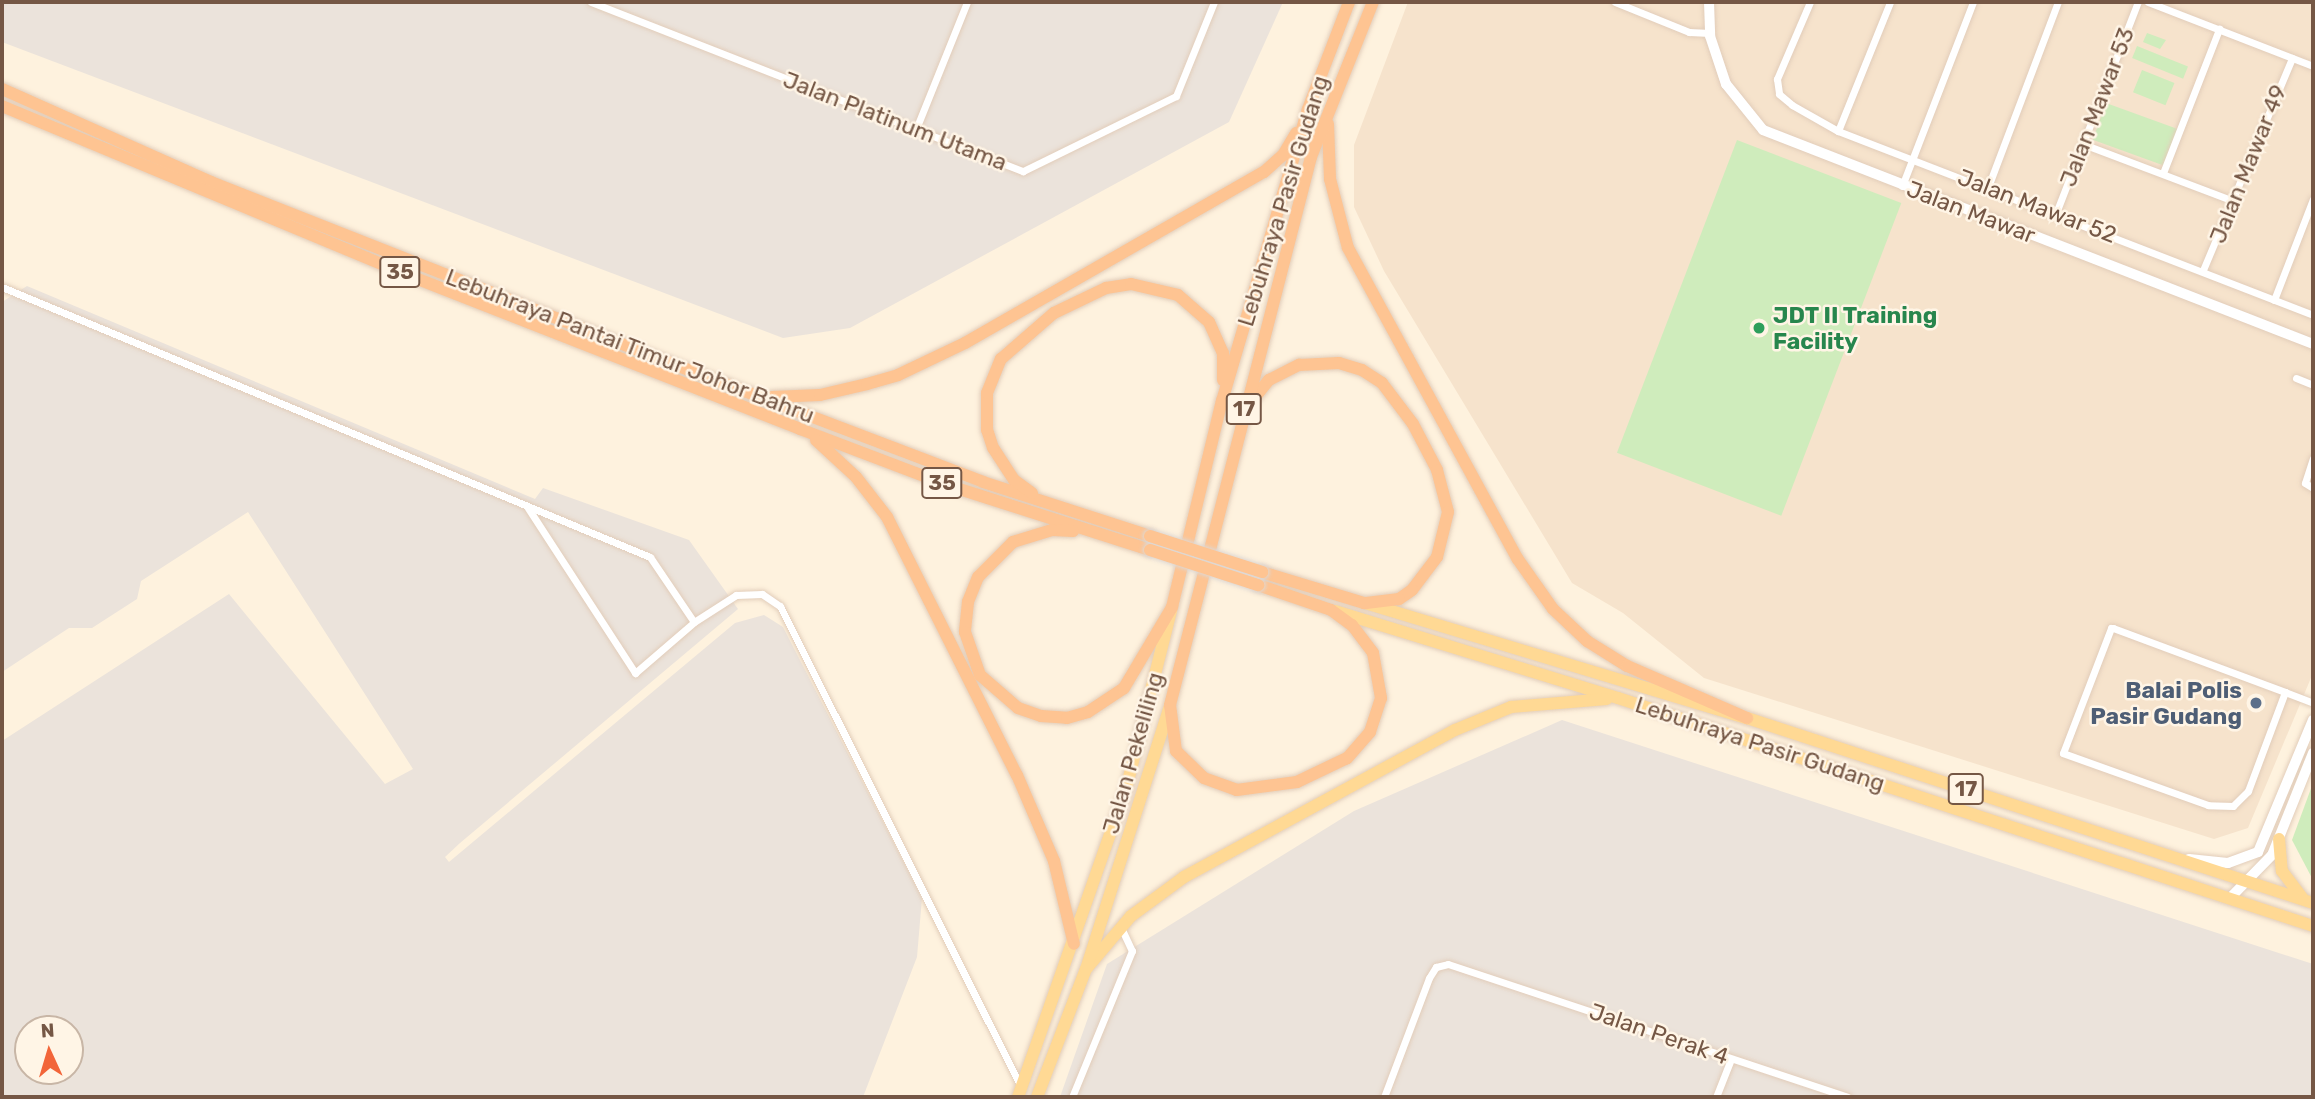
<!DOCTYPE html>
<style>
body{margin:0}
#map{position:relative;width:2315px;height:1099px;overflow:hidden;background:#fef2de;font-family:Rubik,sans-serif}
div>[style]{position:absolute}
.residential>*{inset:0;background:#f6e3cc}
.industrial>*{inset:0;background:#ebe3db}
.green>*{inset:0;background:#cfecbc;transform-origin:0 0}
.roads{filter:drop-shadow(0 0 2px #e2cdba) drop-shadow(0 0 2px #e2cdba)}
.minor>*{height:7px;margin:-3.5px;padding:0 3.5px;transform-origin:3.5px;border-radius:3.5px;background:#fff}
.tertiary>*{height:10px;margin:-5px;padding:0 5px;transform-origin:5px;border-radius:5px;background:#fff}
.secondary>*{height:10px;margin:-5px;padding:0 5px;transform-origin:5px;border-radius:5px;background:#fff}
.primary>*{height:12px;margin:-6px;padding:0 6px;transform-origin:6px;border-radius:6px;background:#ffd994}
.trunk>*{height:12px;margin:-6px;padding:0 6px;transform-origin:6px;border-radius:6px;background:#fec492}
.bridges{filter:drop-shadow(0 0 2px #ded7d2) drop-shadow(0 0 2px #ded7d2)}
.trunk-bridge>*{height:12px;margin:-6px;padding:0 6px;transform-origin:6px;border-radius:6px;background:#fec492}
.dots>*{width:19px;height:19px;translate:-50% -50%;box-sizing:border-box;border:4px solid #fff5e6;border-radius:50%}
span{translate:-50% -50%;white-space:nowrap;text-align:center;line-height:1.15;-webkit-text-stroke:5px #fff5e6;paint-order:stroke}
.shield-label span{padding:2px 5px;background:#fff5e6;border:2px solid;border-radius:5px;-webkit-text-stroke-width:0}
.shield-label{font-size:21px;color:#755745;font-weight:700}
.street-label{font-size:23px;color:#755745}
.leisure-label{font-size:23px;color:#27864d;font-weight:700}
.left{translate:0 -50%;text-align:left}
.service-label{font-size:23px;color:#4e5e75;font-weight:700}
.right{translate:-100% -50%;text-align:right}
.frame{position:absolute;inset:0;border:4px solid #755745;pointer-events:none}
.north{position:absolute;left:14px;top:1015px;width:70px;height:70px;box-sizing:border-box;background:#fff5e6;border:2px solid #c8b6a6;border-radius:50%;rotate:356deg;font-size:19px;font-weight:700;line-height:28px;text-align:center;color:#755745}
.north::after{content:'';display:block;margin:auto;width:24px;height:32px;background:#f26539;clip-path:polygon(50% 0,100% 100%,50% 72%,0 100%)}
</style>
<div id="map">
<div class="residential">
<div style="clip-path:polygon(1408px 2px,2313px 2px,2313px 673px,2248px 828px,2214px 839px,1704px 678px,1623px 613px,1572px 583px,1384px 271px,1354px 207px,1354px 145px)"></div>
</div>
<div class="industrial">
<div style="clip-path:polygon(2px 2px,1283px 2px,1229px 122px,850px 328px,783px 338px,2px 42px)"></div>
<div style="clip-path:polygon(evenodd,27px 286px,535px 499px,543px 488px,689px 540px,738px 609px,460px 843px,445px 857px,449px 862px,735px 623px,764px 615px,783px 627px,922px 898px,917px 957px,863px 1097px,2px 1097px,2px 741px,229px 594px,385px 784px,413px 769px,248px 512px,141px 581px,137px 599px,92px 628px,69px 628px,2px 672px,2px 302px,27px 286px,28px 1029px,70px 1029px,70px 1071px,28px 1071px,28px 1029px)"></div>
<div style="clip-path:polygon(1562px 720px,2313px 964px,2313px 1097px,1060px 1097px,1107px 964px,1354px 811px)"></div>
</div>
<div class="green">
<div style="clip-path:polygon(2147px 33px,2166px 40px,2160px 49px,2143px 42px)"></div>
<div style="left:2137px;top:46px;width:55px;height:13px;rotate:22deg"></div>
<div style="left:2142px;top:70px;width:35px;height:24px;rotate:22deg"></div>
<div style="left:2106px;top:103px;width:77px;height:39px;rotate:20deg"></div>
<div style="left:1737px;top:140px;width:176px;height:335px;rotate:21deg"></div>
<div style="clip-path:polygon(2313px 783px,2313px 880px,2292px 840px)"></div>
</div>
<div class="roads">
<div class="minor">
<div style="left:591px;top:2px;width:464px;rotate:21.4deg"></div>
<div style="left:1023px;top:171px;width:170px;rotate:-26.1deg"></div>
<div style="left:1176px;top:96px;width:101px;rotate:-68deg"></div>
<div style="left:1615px;top:2px;width:80px;rotate:22.1deg"></div>
<div style="left:1689px;top:32px;width:21px;rotate:3deg"></div>
<div style="left:1810px;top:2px;width:84px;rotate:113.2deg"></div>
<div style="left:1777px;top:79px;width:15px;rotate:82deg"></div>
<div style="left:1779px;top:94px;width:17px;rotate:40deg"></div>
<div style="left:1792px;top:105px;width:53px;rotate:29.5deg"></div>
<div style="left:1838px;top:131px;width:509px;rotate:21.17deg"></div>
<div style="left:2148px;top:2px;width:177px;rotate:21.2deg"></div>
<div style="left:916px;top:129px;width:137px;rotate:-68.1deg"></div>
<div style="left:1838px;top:131px;width:139px;rotate:-68deg"></div>
<div style="left:2083px;top:144px;width:161px;rotate:20.7deg"></div>
<div style="left:2163px;top:173px;width:155px;rotate:-68.7deg"></div>
<div style="left:1902px;top:186px;width:197px;rotate:-68.9deg"></div>
<div style="left:1988px;top:187px;width:198px;rotate:-69.3deg"></div>
<div style="left:2056px;top:213px;width:226px;rotate:-68.8deg"></div>
<div style="left:2203px;top:270px;width:230px;rotate:-67.2deg"></div>
<div style="left:2px;top:287px;width:702px;rotate:22.62deg"></div>
<div style="left:650px;top:557px;width:78px;rotate:55.9deg"></div>
<div style="left:2274px;top:300px;width:108px;rotate:-68.9deg"></div>
<div style="left:2296px;top:378px;width:18px;rotate:22deg"></div>
<div style="left:2313px;top:458px;width:26px;rotate:108deg"></div>
<div style="left:2305px;top:483px;width:9px;rotate:32deg"></div>
<div style="left:528px;top:508px;width:197px;rotate:57deg"></div>
<div style="left:635px;top:673px;width:78px;rotate:-40.8deg"></div>
<div style="left:694px;top:622px;width:50px;rotate:-32.7deg"></div>
<div style="left:736px;top:595px;width:26px;rotate:-2deg"></div>
<div style="left:762px;top:594px;width:22px;rotate:34deg"></div>
<div style="left:780px;top:606px;width:538px;rotate:63.39deg"></div>
<div style="left:2285px;top:692px;width:106px;rotate:110.5deg"></div>
<div style="left:2248px;top:791px;width:21px;rotate:135deg"></div>
<div style="left:2233px;top:806px;width:25px;rotate:-178deg"></div>
<div style="left:2208px;top:805px;width:154px;rotate:-160.3deg"></div>
<div style="left:2063px;top:753px;width:134px;rotate:-69deg"></div>
<div style="left:2111px;top:628px;width:2px"></div>
<div style="left:2113px;top:628px;width:184px;rotate:20.4deg"></div>
<div style="left:2285px;top:692px;width:30px;rotate:21deg"></div>
<div style="left:1072px;top:1097px;width:158px;rotate:-67.7deg"></div>
<div style="left:1132px;top:951px;width:26px;rotate:-115deg"></div>
<div style="left:1384px;top:1097px;width:127px;rotate:-69.3deg"></div>
<div style="left:1429px;top:978px;width:13px;rotate:-58deg"></div>
<div style="left:1436px;top:967px;width:12px;rotate:-14deg"></div>
<div style="left:1448px;top:964px;width:421px;rotate:18.4deg"></div>
<div style="left:1716px;top:1097px;width:41px;rotate:-68.5deg"></div>
</div>
<div class="tertiary">
<div style="left:1709px;top:2px;width:34px;rotate:88deg"></div>
<div style="left:1710px;top:36px;width:51px;rotate:71.6deg"></div>
<div style="left:1726px;top:84px;width:59px;rotate:51.2deg"></div>
<div style="left:1763px;top:130px;width:590px;rotate:21.26deg"></div>
</div>
<div class="secondary">
<div style="left:2189px;top:859px;width:39px;rotate:6deg"></div>
<div style="left:2228px;top:863px;width:32px;rotate:-20deg"></div>
<div style="left:2258px;top:852px;width:143px;rotate:-67.4deg"></div>
<div style="left:2231px;top:897px;width:59px;rotate:-45.7deg"></div>
<div style="left:2272px;top:855px;width:110px;rotate:-68.1deg"></div>
</div>
<div class="primary">
<div style="left:1365px;top:603px;width:399px;rotate:16.8deg"></div>
<div style="left:1747px;top:718px;width:595px;rotate:18.1deg"></div>
<div style="left:1335px;top:611px;width:296px;rotate:17.1deg"></div>
<div style="left:1618px;top:698px;width:731px;rotate:18.16deg"></div>
<div style="left:2279px;top:839px;width:32px;rotate:85deg"></div>
<div style="left:2282px;top:871px;width:34px;rotate:53deg"></div>
<div style="left:1086px;top:969px;width:70px;rotate:-49.7deg"></div>
<div style="left:1131px;top:916px;width:66px;rotate:-36.3deg"></div>
<div style="left:1184px;top:877px;width:308px;rotate:-28.5deg"></div>
<div style="left:1455px;top:730px;width:61px;rotate:-22.3deg"></div>
<div style="left:1511px;top:707px;width:96px;rotate:-4.8deg"></div>
<div style="left:1018px;top:1097px;width:326px;rotate:-70.7deg"></div>
<div style="left:1126px;top:789px;width:184px;rotate:-75.8deg"></div>
<div style="left:1037px;top:1097px;width:137px;rotate:-69.1deg"></div>
<div style="left:1086px;top:969px;width:277px;rotate:-72.3deg"></div>
</div>
<div class="trunk">
<div style="left:2px;top:89px;width:229px;rotate:24deg"></div>
<div style="left:211px;top:182px;width:483px;rotate:21.5deg"></div>
<div style="left:660px;top:359px;width:346px;rotate:20.8deg"></div>
<div style="left:983px;top:482px;width:176px;rotate:17.9deg"></div>
<div style="left:2px;top:106px;width:431px;rotate:22.6deg"></div>
<div style="left:400px;top:272px;width:430px;rotate:21.4deg"></div>
<div style="left:800px;top:429px;width:164px;rotate:20.8deg"></div>
<div style="left:953px;top:487px;width:207px;rotate:17.7deg"></div>
<div style="left:1328px;top:124px;width:55px;rotate:87.9deg"></div>
<div style="left:1330px;top:179px;width:71px;rotate:75.4deg"></div>
<div style="left:1348px;top:248px;width:353px;rotate:61.4deg"></div>
<div style="left:1517px;top:558px;width:62px;rotate:54.8deg"></div>
<div style="left:1553px;top:609px;width:47px;rotate:43.3deg"></div>
<div style="left:1587px;top:641px;width:47px;rotate:32deg"></div>
<div style="left:1627px;top:666px;width:131px;rotate:23.4deg"></div>
<div style="left:772px;top:397px;width:48px;rotate:-2.4deg"></div>
<div style="left:820px;top:395px;width:48px;rotate:-13.2deg"></div>
<div style="left:867px;top:384px;width:32px;rotate:-16deg"></div>
<div style="left:898px;top:375px;width:74px;rotate:-25.5deg"></div>
<div style="left:965px;top:343px;width:344px;rotate:-29.8deg"></div>
<div style="left:1264px;top:172px;width:25px;rotate:-42deg"></div>
<div style="left:1283px;top:155px;width:26px;rotate:-59deg"></div>
<div style="left:1247px;top:407px;width:35px;rotate:-51deg"></div>
<div style="left:1269px;top:380px;width:34px;rotate:-27deg"></div>
<div style="left:1299px;top:365px;width:40px;rotate:-2.9deg"></div>
<div style="left:1339px;top:363px;width:24px;rotate:17deg"></div>
<div style="left:1362px;top:370px;width:24px;rotate:33deg"></div>
<div style="left:1382px;top:383px;width:51px;rotate:52.9deg"></div>
<div style="left:1413px;top:424px;width:52px;rotate:62.4deg"></div>
<div style="left:1437px;top:470px;width:43px;rotate:75.3deg"></div>
<div style="left:1448px;top:512px;width:46px;rotate:103.7deg"></div>
<div style="left:1437px;top:557px;width:41px;rotate:127.1deg"></div>
<div style="left:1412px;top:590px;width:16px;rotate:145deg"></div>
<div style="left:1399px;top:599px;width:35px;rotate:173deg"></div>
<div style="left:1364px;top:603px;width:107px;rotate:-163.1deg"></div>
<div style="left:816px;top:440px;width:54px;rotate:42.8deg"></div>
<div style="left:856px;top:477px;width:51px;rotate:52.2deg"></div>
<div style="left:887px;top:517px;width:289px;rotate:63.3deg"></div>
<div style="left:1017px;top:775px;width:94px;rotate:66.7deg"></div>
<div style="left:1054px;top:861px;width:85px;rotate:76.5deg"></div>
<div style="left:1032px;top:493px;width:22px;rotate:-144deg"></div>
<div style="left:1014px;top:480px;width:38px;rotate:-123deg"></div>
<div style="left:993px;top:448px;width:19px;rotate:-108deg"></div>
<div style="left:987px;top:430px;width:37px;rotate:-90deg"></div>
<div style="left:987px;top:393px;width:37px;rotate:-68deg"></div>
<div style="left:1001px;top:359px;width:70px;rotate:-41deg"></div>
<div style="left:1054px;top:313px;width:58px;rotate:-25.7deg"></div>
<div style="left:1106px;top:288px;width:25px;rotate:-9deg"></div>
<div style="left:1131px;top:284px;width:48px;rotate:13.2deg"></div>
<div style="left:1178px;top:295px;width:41px;rotate:41.1deg"></div>
<div style="left:1209px;top:322px;width:34px;rotate:66deg"></div>
<div style="left:1223px;top:353px;width:27px;rotate:90deg"></div>
<div style="left:1073px;top:531px;width:21px;rotate:-177deg"></div>
<div style="left:1052px;top:530px;width:41px;rotate:162.9deg"></div>
<div style="left:1013px;top:542px;width:49px;rotate:135deg"></div>
<div style="left:978px;top:577px;width:27px;rotate:112deg"></div>
<div style="left:968px;top:602px;width:30px;rotate:96deg"></div>
<div style="left:965px;top:632px;width:46px;rotate:70.8deg"></div>
<div style="left:980px;top:675px;width:50px;rotate:41deg"></div>
<div style="left:1018px;top:708px;width:24px;rotate:19deg"></div>
<div style="left:1041px;top:716px;width:26px;rotate:4deg"></div>
<div style="left:1067px;top:718px;width:22px;rotate:-16deg"></div>
<div style="left:1088px;top:712px;width:43px;rotate:-33.7deg"></div>
<div style="left:1124px;top:688px;width:94px;rotate:-59.3deg"></div>
<div style="left:1172px;top:607px;width:212px;rotate:-76.4deg"></div>
<div style="left:1222px;top:401px;width:304px;rotate:-73.6deg"></div>
<div style="left:1308px;top:109px;width:115px;rotate:-69deg"></div>
<div style="left:1258px;top:585px;width:77px;rotate:18.9deg"></div>
<div style="left:1331px;top:610px;width:26px;rotate:36deg"></div>
<div style="left:1352px;top:625px;width:35px;rotate:53deg"></div>
<div style="left:1373px;top:653px;width:46px;rotate:79.9deg"></div>
<div style="left:1381px;top:698px;width:36px;rotate:108deg"></div>
<div style="left:1370px;top:732px;width:35px;rotate:131deg"></div>
<div style="left:1347px;top:758px;width:55px;rotate:154.4deg"></div>
<div style="left:1297px;top:782px;width:61px;rotate:172.4deg"></div>
<div style="left:1237px;top:790px;width:35px;rotate:-160deg"></div>
<div style="left:1204px;top:778px;width:39px;rotate:-136deg"></div>
<div style="left:1176px;top:751px;width:46px;rotate:-97.4deg"></div>
<div style="left:1170px;top:705px;width:566px;rotate:-75.57deg"></div>
<div style="left:1311px;top:157px;width:167px;rotate:-68.2deg"></div>
</div>
</div>
<div class="bridges">
<div class="trunk-bridge">
<div style="left:1150px;top:536px;width:118px;rotate:17.8deg"></div>
<div style="left:1150px;top:550px;width:114px;rotate:18deg"></div>
</div>
</div>
<div class="dots">
<div style="left:1759px;top:328px;background:#2e9e5b"></div>
<div style="left:2256px;top:703px;background:#5c6f8a"></div>
</div>
<div class="shield-label">
<span style="left:400px;top:272px">35</span>
<span style="left:1244px;top:409px">17</span>
<span style="left:942px;top:483px">35</span>
<span style="left:1966px;top:789px">17</span>
</div>
<div class="street-label">
<span style="left:2097px;top:107px;rotate:-69deg">Jalan Mawar 53</span>
<span style="left:895px;top:121px;rotate:21deg">Jalan Platinum Utama</span>
<span style="left:2248px;top:164px;rotate:-68deg">Jalan Mawar 49</span>
<span style="left:1283px;top:201px;rotate:-73deg">Lebuhraya Pasir Gudang</span>
<span style="left:2037px;top:206px;rotate:21deg">Jalan Mawar 52</span>
<span style="left:1971px;top:212px;rotate:21deg">Jalan Mawar</span>
<span style="left:630px;top:346px;rotate:21deg">Lebuhraya Pantai Timur Johor Bahru</span>
<span style="left:1760px;top:744px;rotate:18deg">Lebuhraya Pasir Gudang</span>
<span style="left:1133px;top:753px;rotate:-74deg">Jalan Pekeliling</span>
<span style="left:1659px;top:1034px;rotate:19deg">Jalan Perak 4</span>
</div>
<div class="leisure-label">
<span class="left" style="left:1773px;top:328px">JDT II Training<br>Facility</span>
</div>
<div class="service-label">
<span class="right" style="left:2242px;top:703px">Balai Polis<br>Pasir Gudang</span>
</div>
<div class="frame"></div>
<div class="north">N</div>
</div>
